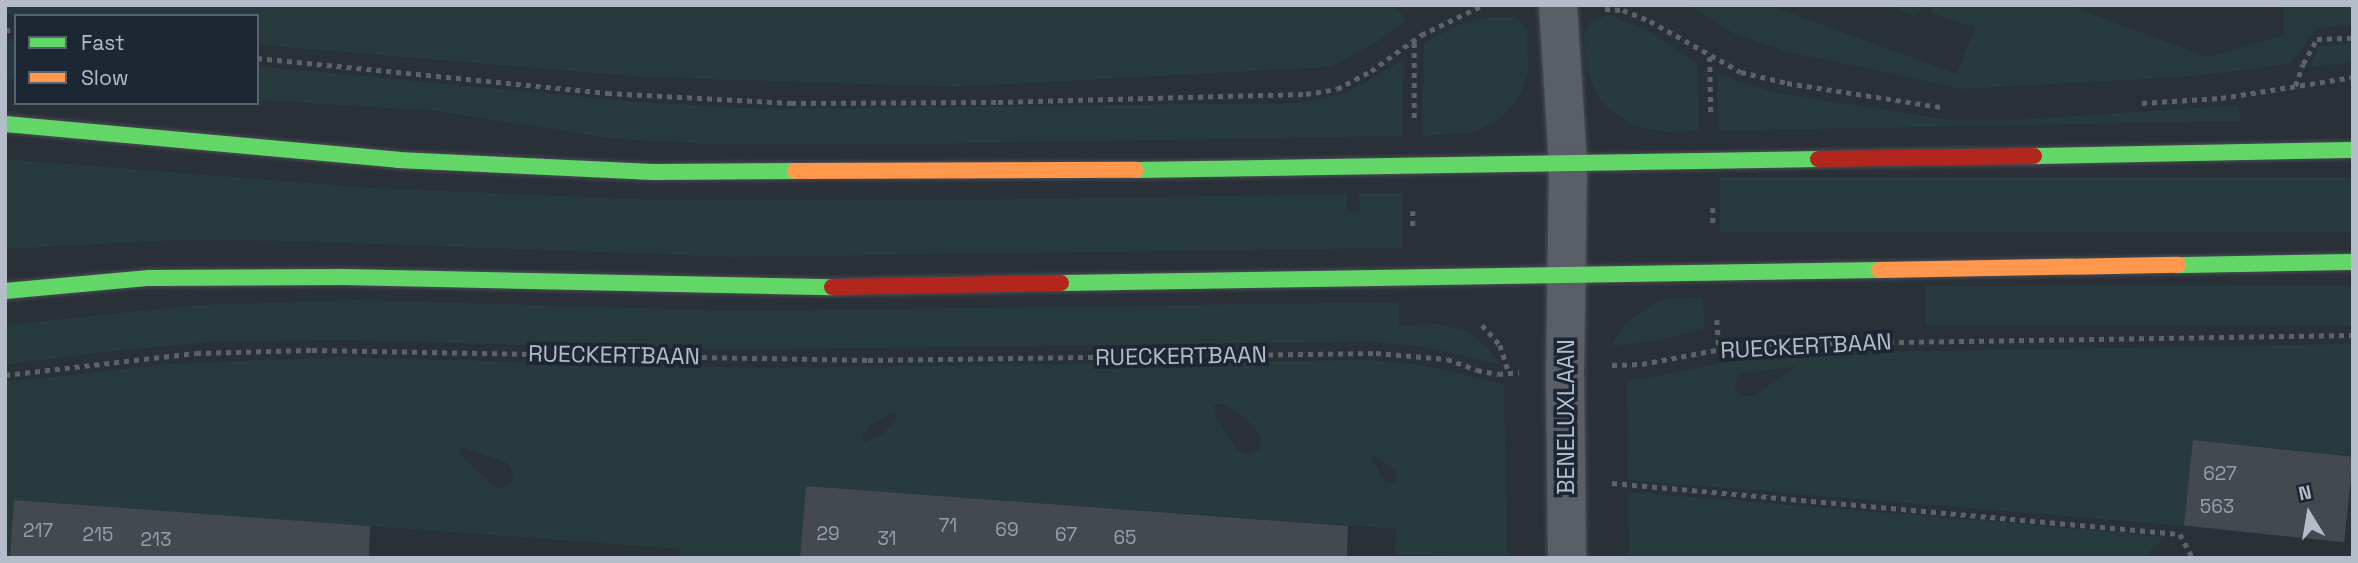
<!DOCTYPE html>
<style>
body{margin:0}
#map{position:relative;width:2358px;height:563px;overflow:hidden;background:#2a3038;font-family:"Space Grotesk",sans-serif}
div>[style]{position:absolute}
.green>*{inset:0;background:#273a3e;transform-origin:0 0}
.building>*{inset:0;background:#444950;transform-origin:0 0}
.path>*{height:4.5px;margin-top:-2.25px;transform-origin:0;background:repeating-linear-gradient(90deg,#5d636a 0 5px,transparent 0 10px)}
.roads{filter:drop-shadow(0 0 2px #484c53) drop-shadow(0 0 2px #484c53)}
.street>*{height:38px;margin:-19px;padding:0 19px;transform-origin:19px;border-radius:19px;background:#5a5e66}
.fast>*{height:16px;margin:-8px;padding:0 8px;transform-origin:8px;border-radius:8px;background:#63d668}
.slow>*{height:16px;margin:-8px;padding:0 8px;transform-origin:8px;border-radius:8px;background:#ff974d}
.jam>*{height:16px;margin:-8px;padding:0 8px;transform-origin:8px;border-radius:8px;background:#b3261e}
span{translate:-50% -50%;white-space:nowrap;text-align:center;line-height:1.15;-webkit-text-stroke:7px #1d2633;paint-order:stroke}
.number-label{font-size:19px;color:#989fab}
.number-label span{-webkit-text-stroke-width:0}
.street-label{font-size:23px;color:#b4bcc9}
.frame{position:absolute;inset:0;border:7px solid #b4bcc9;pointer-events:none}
.legend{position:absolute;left:14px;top:14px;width:245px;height:91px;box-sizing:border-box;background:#1d2633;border:2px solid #59626f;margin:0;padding:9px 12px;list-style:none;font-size:21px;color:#b4bcc9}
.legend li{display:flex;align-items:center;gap:14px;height:35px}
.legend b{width:35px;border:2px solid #59626f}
.north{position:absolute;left:2274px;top:479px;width:70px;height:70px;-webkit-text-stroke:5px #1d2633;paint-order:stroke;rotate:349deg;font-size:19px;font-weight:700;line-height:28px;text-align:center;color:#b4bcc9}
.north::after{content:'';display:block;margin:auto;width:24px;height:32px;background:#b4bcc9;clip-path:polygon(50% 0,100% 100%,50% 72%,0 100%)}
</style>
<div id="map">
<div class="green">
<div style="clip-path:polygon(5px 5px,1394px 5px,1406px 20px,1377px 42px,1331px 67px,953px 87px,643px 77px,272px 46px,257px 44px,257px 16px,16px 16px,5px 15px)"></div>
<div style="clip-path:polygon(1688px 5px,1768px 5px,1957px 74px,1975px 28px,1930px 12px,1933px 5px,2068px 5px,2207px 57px,2284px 35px,2284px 5px,2353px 5px,2353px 25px,2317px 28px,2291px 63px,2256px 69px,2182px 77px,1962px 89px,1784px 51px,1735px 34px)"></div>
<div style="clip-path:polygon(1891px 5px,1925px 5px,1915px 17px)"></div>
<div style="clip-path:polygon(1609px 15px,1650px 31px,1697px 64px,1699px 131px,1664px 132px,1633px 126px,1608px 109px,1599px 98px,1586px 70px,1584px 33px,1591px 21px)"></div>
<div style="clip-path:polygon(1489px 17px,1516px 17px,1527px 29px,1528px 72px,1518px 99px,1497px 121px,1471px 133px,1422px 136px,1424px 43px,1455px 26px)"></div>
<div style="left:5px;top:41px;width:11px;height:38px"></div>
<div style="clip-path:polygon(2353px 44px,2353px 62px,2310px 68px,2318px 46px)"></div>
<div style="clip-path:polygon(1404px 59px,1402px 136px,924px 144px,708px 144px,614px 139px,437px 111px,257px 100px,257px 66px,627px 101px,761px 109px,1301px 103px,1347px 93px)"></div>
<div style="clip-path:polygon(1717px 74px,1774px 92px,1949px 120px,1999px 121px,2239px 105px,2240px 121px,1719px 131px)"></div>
<div style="clip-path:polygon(5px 159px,374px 188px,660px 200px,946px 200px,1347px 194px,1348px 213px,1360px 212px,1359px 193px,1402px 193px,1402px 248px,735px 257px,289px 241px,178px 240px,5px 249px)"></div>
<div style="left:2353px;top:177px;width:55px;height:633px;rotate:90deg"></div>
<div style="left:2353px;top:286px;width:39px;height:428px;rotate:90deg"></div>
<div style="clip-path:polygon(1703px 297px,1704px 329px,1657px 341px,1610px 346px,1628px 321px,1654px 303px,1669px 298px)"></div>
<div style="clip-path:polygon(358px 300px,743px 311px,1399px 302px,1399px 325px,1439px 324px,1465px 330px,1486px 346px,1500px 365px,1426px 347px,1372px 342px,707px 350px,346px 340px,210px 342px,104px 352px,5px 365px,5px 325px,196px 305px)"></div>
<div style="clip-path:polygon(evenodd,2353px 344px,2353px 456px,2194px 440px,2185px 526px,1628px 480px,1627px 379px,1648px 378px,1744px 358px,1806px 353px,2353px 344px,1797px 366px,1754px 396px,1743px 396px,1735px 390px,1735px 382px,1740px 374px,1797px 366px)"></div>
<div style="clip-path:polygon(evenodd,336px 357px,759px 368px,1371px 360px,1424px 365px,1504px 384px,1507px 558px,1395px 554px,1396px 529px,806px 486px,800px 558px,681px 558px,681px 549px,14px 500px,10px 558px,5px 558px,5px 382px,168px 364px,336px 357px,1222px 404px,1238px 412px,1255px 428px,1261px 439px,1259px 449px,1249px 455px,1240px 452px,1216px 419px,1214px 405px,1222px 404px,336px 357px,893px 413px,897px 414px,897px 419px,880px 436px,865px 442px,861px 437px,871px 425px,893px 413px,336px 357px,464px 448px,507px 463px,514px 475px,512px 482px,503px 488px,495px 487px,460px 454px,460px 449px,464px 448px,336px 357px,1374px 455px,1395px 470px,1396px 482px,1388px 482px,1382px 477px,1371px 458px,1374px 455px)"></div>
<div style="clip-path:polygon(1628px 492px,2024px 524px,2165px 537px,2143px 558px,1629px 558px)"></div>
</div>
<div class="building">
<div style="left:2193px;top:440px;width:161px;height:86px;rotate:6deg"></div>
<div style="clip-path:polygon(806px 486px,1348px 526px,1347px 558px,800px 558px)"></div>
<div style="clip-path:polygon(14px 500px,370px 526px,369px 558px,10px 558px)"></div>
</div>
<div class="path">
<div style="left:1605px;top:9px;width:18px;rotate:3deg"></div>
<div style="left:1623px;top:10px;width:29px;rotate:22deg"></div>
<div style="left:1650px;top:21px;width:104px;rotate:29.3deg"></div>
<div style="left:1741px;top:72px;width:47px;rotate:13.4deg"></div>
<div style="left:1787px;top:83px;width:156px;rotate:8.9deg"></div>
<div style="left:5px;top:30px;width:11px;rotate:5deg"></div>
<div style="left:1710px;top:57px;width:58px;rotate:89deg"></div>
<div style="left:257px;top:58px;width:352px;rotate:5.7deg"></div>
<div style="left:607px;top:93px;width:184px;rotate:3.1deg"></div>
<div style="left:791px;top:103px;width:207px;rotate:-0.3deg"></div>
<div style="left:998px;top:102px;width:308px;rotate:-1.5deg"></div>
<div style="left:1306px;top:94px;width:31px;rotate:-9deg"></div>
<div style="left:1337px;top:89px;width:38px;rotate:-28deg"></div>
<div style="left:1371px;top:71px;width:62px;rotate:-35.8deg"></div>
<div style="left:1421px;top:35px;width:69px;rotate:-25.8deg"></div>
<div style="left:2295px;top:86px;width:23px;rotate:-70deg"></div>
<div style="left:2303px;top:64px;width:29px;rotate:-61deg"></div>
<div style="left:2317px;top:39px;width:36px;rotate:-2deg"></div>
<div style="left:2142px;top:103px;width:79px;rotate:-3.6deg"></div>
<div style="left:2221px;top:98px;width:134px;rotate:-9deg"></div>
<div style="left:1414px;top:118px;width:78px;rotate:-90deg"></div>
<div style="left:1713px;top:208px;width:19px;rotate:90deg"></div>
<div style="left:1413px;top:211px;width:19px;rotate:90deg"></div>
<div style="left:1717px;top:320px;width:29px;rotate:86deg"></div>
<div style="left:1482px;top:325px;width:27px;rotate:48deg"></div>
<div style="left:1500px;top:345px;width:28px;rotate:72deg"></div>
<div style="left:1612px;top:365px;width:30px;rotate:-2deg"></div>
<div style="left:1642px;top:364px;width:97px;rotate:-10.7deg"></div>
<div style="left:1737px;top:346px;width:32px;rotate:-4deg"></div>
<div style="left:1769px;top:344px;width:584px;rotate:-0.88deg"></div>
<div style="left:5px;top:375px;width:192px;rotate:-6.6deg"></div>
<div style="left:196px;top:353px;width:116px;rotate:-1.5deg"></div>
<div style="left:312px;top:350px;width:556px;rotate:1.03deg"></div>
<div style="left:868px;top:360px;width:508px;rotate:-0.79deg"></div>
<div style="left:1376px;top:353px;width:71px;rotate:4.8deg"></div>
<div style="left:1447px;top:359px;width:32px;rotate:20deg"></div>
<div style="left:1477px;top:370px;width:21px;rotate:11deg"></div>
<div style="left:1498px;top:374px;width:21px;rotate:-5deg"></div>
<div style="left:1612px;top:483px;width:570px;rotate:5.13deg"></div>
<div style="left:2180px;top:534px;width:27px;rotate:62deg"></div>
</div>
<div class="roads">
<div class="street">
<div style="left:1558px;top:5px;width:159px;rotate:86.4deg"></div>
<div style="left:1568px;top:164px;width:204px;rotate:90.8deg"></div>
<div style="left:1565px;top:368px;width:190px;rotate:89.4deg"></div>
</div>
<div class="fast">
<div style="left:5px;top:124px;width:395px;rotate:5.2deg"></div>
<div style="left:398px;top:160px;width:255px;rotate:2.7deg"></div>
<div style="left:653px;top:172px;width:142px;rotate:-0.4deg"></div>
<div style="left:2034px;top:156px;width:319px;rotate:-1.1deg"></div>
<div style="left:1136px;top:170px;width:682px;rotate:-0.92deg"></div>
<div style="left:2178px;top:265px;width:175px;rotate:-1deg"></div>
<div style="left:1061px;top:283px;width:818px;rotate:-0.91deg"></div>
<div style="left:5px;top:291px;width:145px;rotate:-5.2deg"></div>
<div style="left:149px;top:278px;width:194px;rotate:-0.3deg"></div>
<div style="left:343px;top:277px;width:489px;rotate:1.2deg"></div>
</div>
<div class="slow">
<div style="left:795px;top:171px;width:341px;rotate:-0.2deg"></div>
<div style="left:1879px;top:270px;width:299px;rotate:-1deg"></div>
</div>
<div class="jam">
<div style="left:1818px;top:159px;width:216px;rotate:-0.8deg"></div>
<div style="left:832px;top:287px;width:229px;rotate:-1deg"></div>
</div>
</div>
<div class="number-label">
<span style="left:2220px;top:474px">627</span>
<span style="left:2217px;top:507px">563</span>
<span style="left:948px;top:526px">71</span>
<span style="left:1007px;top:530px">69</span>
<span style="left:38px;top:531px">217</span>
<span style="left:828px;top:534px">29</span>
<span style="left:98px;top:535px">215</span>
<span style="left:1066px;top:535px">67</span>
<span style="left:1125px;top:538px">65</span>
<span style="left:887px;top:539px">31</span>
<span style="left:156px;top:540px">213</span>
</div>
<div class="street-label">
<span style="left:1806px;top:346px;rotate:-3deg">RUECKERTBAAN</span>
<span style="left:614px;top:355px;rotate:1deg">RUECKERTBAAN</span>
<span style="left:1181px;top:356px;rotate:-1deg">RUECKERTBAAN</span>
<span style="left:1566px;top:417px;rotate:-90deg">BENELUXLAAN</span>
</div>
<div class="frame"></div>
<ul class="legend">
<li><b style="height:9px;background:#63d668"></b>Fast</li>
<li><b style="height:9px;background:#ff974d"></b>Slow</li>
</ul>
<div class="north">N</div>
</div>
